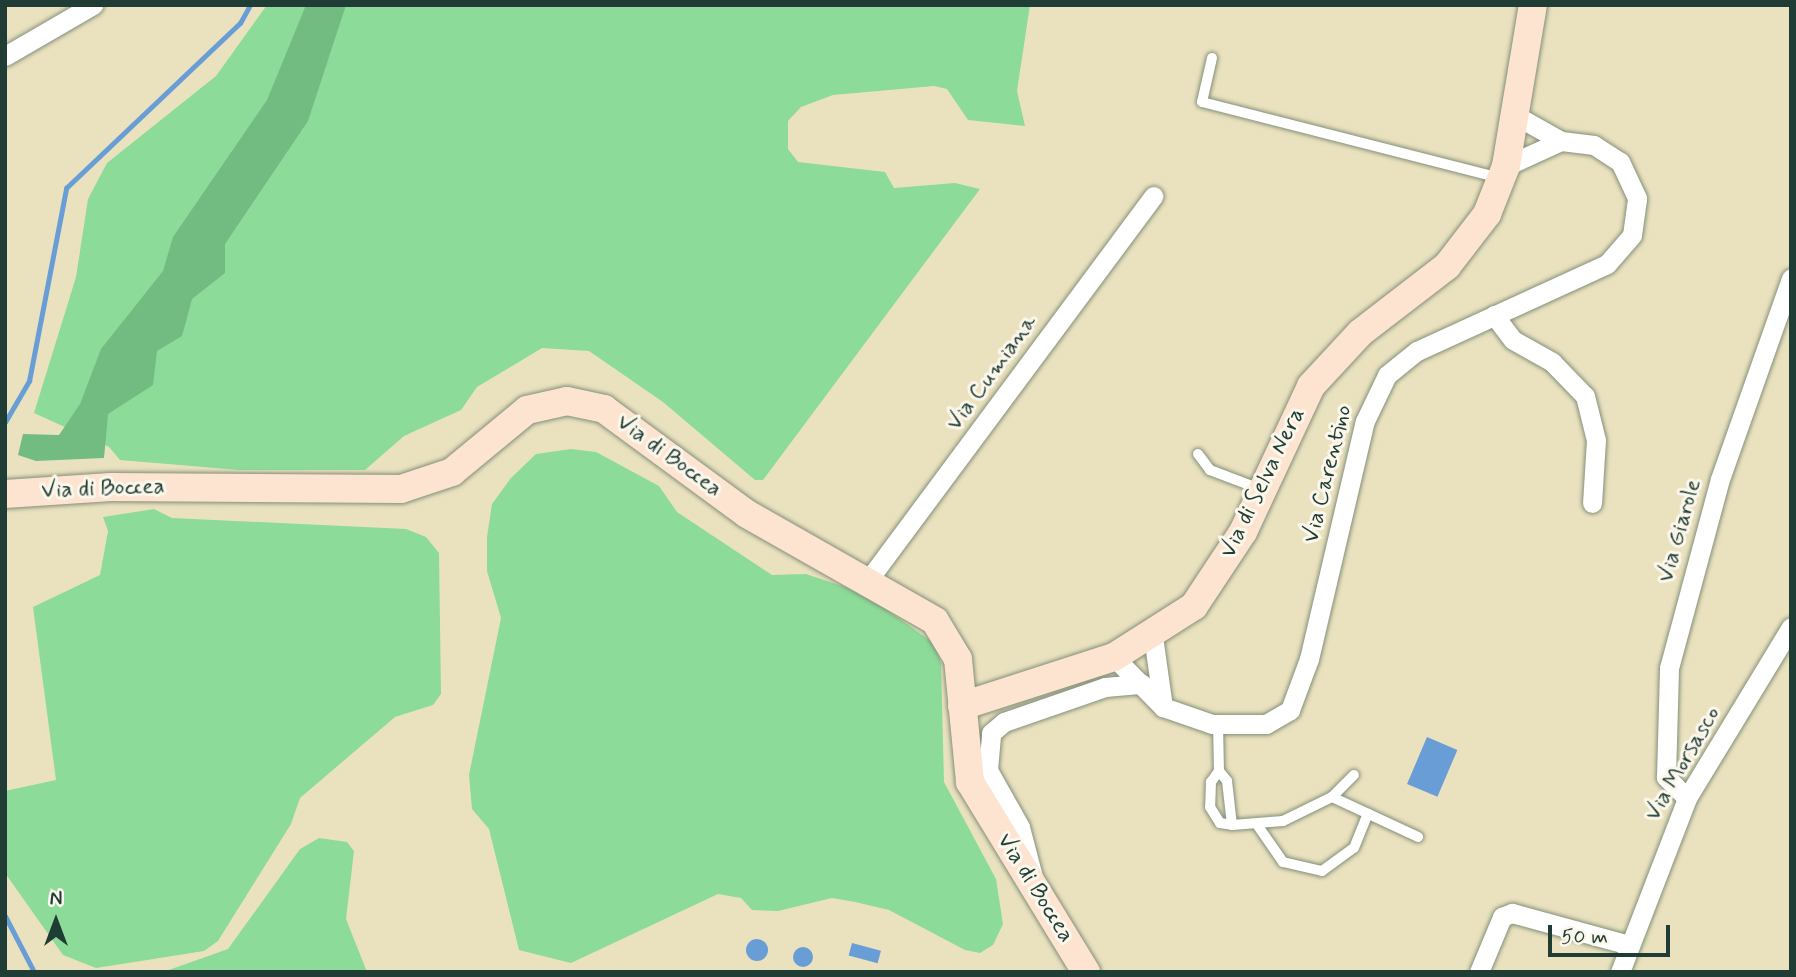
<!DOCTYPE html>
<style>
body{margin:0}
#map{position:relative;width:1796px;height:977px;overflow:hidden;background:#eae2bf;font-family:Mynerve,sans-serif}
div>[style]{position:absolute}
.green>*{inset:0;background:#8ddb99}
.forest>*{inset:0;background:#72bb81}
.water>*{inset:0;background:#699dd5;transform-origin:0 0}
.round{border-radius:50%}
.stream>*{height:5px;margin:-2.5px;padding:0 2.5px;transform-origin:2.5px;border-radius:2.5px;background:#699dd5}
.roads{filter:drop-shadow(0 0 2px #84907a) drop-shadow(0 0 2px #84907a)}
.lane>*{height:10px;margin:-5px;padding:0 5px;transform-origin:5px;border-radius:5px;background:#fff}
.street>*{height:19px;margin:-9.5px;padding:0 9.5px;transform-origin:9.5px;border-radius:9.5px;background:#fff}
.secondary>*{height:28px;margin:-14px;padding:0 14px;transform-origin:14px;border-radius:14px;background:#fde4d1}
span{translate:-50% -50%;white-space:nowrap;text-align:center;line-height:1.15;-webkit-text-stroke:6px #fbf7ec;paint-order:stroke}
.street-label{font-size:23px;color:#1f3d34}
.frame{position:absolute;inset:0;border:7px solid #1f3d34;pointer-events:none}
.north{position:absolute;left:21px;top:886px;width:70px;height:70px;-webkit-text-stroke:5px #fbf7ec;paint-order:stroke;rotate:0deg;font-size:19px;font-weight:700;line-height:28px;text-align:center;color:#1f3d34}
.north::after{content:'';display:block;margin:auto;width:24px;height:32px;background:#1f3d34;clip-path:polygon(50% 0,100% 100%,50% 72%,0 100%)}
.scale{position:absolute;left:1548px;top:925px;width:122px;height:32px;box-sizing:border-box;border:4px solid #1f3d34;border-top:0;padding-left:9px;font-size:21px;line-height:24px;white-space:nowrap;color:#1f3d34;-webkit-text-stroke:5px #fbf7ec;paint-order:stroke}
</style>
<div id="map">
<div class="green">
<div style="clip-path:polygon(267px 5px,1030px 5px,1017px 91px,1025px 126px,968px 120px,947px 89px,934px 86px,833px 95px,801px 107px,788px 121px,788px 149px,798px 162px,885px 172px,894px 188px,955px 183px,980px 189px,763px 480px,755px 480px,663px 402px,589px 351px,542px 348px,477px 387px,461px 410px,404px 436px,365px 470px,239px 470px,120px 460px,109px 447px,34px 413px,76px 277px,88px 199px,107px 163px,216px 76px)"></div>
<div style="clip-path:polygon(571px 449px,596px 452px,659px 486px,677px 512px,772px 575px,806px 574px,863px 593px,935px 644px,941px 663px,944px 782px,996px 879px,1003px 924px,993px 945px,980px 953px,965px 950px,889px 910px,855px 902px,832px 898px,778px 911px,752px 910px,741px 898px,718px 894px,571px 963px,519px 950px,489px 829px,472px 809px,469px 775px,501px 618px,487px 571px,487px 537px,492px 504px,511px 478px,536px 454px)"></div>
<div style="clip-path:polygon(154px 509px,172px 518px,406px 529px,426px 537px,439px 553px,441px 694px,433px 705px,395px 717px,300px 798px,291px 824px,218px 941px,204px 951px,96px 968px,63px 955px,5px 873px,5px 791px,56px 780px,33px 607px,100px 575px,108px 531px,103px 517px)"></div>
<div style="clip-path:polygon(319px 838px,347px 842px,354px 851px,346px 919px,367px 972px,163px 972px,228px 949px,300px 849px)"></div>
</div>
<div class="forest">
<div style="clip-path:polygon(306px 5px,346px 5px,308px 121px,225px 244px,225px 273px,192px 299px,182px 336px,157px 351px,153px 385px,108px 414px,104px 458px,36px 461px,18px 455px,23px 434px,59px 435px,80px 404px,101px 349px,163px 271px,173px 237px,267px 100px)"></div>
</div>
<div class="water">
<div style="left:1427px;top:737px;width:33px;height:51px;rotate:23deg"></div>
<div class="round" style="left:746px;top:939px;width:22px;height:22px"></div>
<div style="left:852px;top:943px;width:30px;height:13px;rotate:15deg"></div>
<div class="round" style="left:793px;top:947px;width:20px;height:20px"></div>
</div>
<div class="stream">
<div style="left:5px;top:422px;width:48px;rotate:-59.7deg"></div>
<div style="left:29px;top:381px;width:197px;rotate:-79.1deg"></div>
<div style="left:66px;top:188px;width:240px;rotate:-43.5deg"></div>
<div style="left:240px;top:23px;width:21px;rotate:-61deg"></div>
<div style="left:5px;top:916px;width:63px;rotate:62.6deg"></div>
</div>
<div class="roads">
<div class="lane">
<div style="left:1212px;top:58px;width:45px;rotate:102.8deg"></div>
<div style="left:1202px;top:102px;width:304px;rotate:14.3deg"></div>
<div style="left:1198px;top:454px;width:20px;rotate:53deg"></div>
<div style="left:1210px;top:470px;width:53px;rotate:20.8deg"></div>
<div style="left:1218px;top:724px;width:47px;rotate:88.8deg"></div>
<div style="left:1219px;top:771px;width:13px;rotate:51deg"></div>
<div style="left:1227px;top:781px;width:44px;rotate:83.5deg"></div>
<div style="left:1232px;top:825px;width:51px;rotate:-4.5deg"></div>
<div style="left:1283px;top:821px;width:55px;rotate:-26.1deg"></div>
<div style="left:1332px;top:797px;width:31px;rotate:-45deg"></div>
<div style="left:1219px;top:771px;width:14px;rotate:126deg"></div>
<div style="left:1211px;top:782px;width:25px;rotate:92deg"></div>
<div style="left:1210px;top:807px;width:19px;rotate:58deg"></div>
<div style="left:1220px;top:823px;width:12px;rotate:9deg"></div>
<div style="left:1332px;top:797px;width:95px;rotate:24.9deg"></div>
<div style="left:1258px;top:826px;width:44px;rotate:55.2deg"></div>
<div style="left:1283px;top:862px;width:40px;rotate:13deg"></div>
<div style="left:1322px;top:871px;width:39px;rotate:-36deg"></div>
<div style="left:1354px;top:848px;width:37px;rotate:-68deg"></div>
</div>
<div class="street">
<div style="left:5px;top:56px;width:102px;rotate:-30.1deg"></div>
<div style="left:1506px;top:166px;width:60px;rotate:-24.4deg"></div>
<div style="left:1561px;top:141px;width:53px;rotate:-150.5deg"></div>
<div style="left:1494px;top:315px;width:31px;rotate:53deg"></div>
<div style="left:1513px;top:340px;width:45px;rotate:29.4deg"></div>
<div style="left:1552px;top:362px;width:47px;rotate:45.9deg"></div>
<div style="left:1585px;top:396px;width:45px;rotate:76deg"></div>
<div style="left:1596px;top:440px;width:63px;rotate:93.6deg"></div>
<div style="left:869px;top:579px;width:477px;rotate:-53.4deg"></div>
<div style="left:1153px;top:636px;width:72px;rotate:82deg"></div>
<div style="left:1114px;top:657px;width:70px;rotate:45.6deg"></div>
<div style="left:1163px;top:707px;width:52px;rotate:19.1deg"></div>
<div style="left:1212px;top:724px;width:54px"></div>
<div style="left:1266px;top:724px;width:28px;rotate:-30deg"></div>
<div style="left:1290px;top:710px;width:54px;rotate:-69.6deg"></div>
<div style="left:1309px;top:659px;width:244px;rotate:-76.8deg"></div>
<div style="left:1365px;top:421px;width:51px;rotate:-64.4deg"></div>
<div style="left:1387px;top:375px;width:38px;rotate:-39deg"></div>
<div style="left:1417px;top:351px;width:209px;rotate:-24.6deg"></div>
<div style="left:1607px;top:264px;width:38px;rotate:-49deg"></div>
<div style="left:1632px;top:235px;width:37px;rotate:-82deg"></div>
<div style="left:1637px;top:198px;width:40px;rotate:-115deg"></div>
<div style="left:1620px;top:162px;width:31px;rotate:-147deg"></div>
<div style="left:1594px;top:145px;width:33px;rotate:-173deg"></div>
<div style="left:1687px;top:798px;width:30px;rotate:-135deg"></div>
<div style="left:1666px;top:777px;width:109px;rotate:-88.4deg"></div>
<div style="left:1669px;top:668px;width:196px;rotate:-74.9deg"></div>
<div style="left:1720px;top:479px;width:213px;rotate:-70.5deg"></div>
<div style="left:1033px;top:877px;width:52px;rotate:-104.6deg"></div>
<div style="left:1020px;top:827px;width:65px;rotate:-119.3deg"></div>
<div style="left:988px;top:770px;width:37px;rotate:-85deg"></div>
<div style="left:991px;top:733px;width:17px;rotate:-40deg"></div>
<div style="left:1004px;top:722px;width:107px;rotate:-19.1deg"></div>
<div style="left:1105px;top:687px;width:37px;rotate:-5deg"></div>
<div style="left:1479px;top:972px;width:60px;rotate:-67.3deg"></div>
<div style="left:1502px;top:917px;width:11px;rotate:-22deg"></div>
<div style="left:1512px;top:913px;width:121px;rotate:15.3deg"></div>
<div style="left:1620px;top:972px;width:186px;rotate:-68.9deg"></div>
<div style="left:1687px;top:798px;width:200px;rotate:-58.7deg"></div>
</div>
<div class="secondary">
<div style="left:5px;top:494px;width:106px;rotate:-3.8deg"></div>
<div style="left:111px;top:487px;width:290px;rotate:0.4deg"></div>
<div style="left:401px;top:489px;width:54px;rotate:-18.4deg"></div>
<div style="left:452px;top:472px;width:97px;rotate:-39.6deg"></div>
<div style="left:527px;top:410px;width:41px;rotate:-12.7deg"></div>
<div style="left:567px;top:401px;width:38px;rotate:12deg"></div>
<div style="left:604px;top:409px;width:177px;rotate:36.3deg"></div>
<div style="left:747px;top:514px;width:216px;rotate:29.6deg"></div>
<div style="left:935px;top:621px;width:44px;rotate:58.8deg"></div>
<div style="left:958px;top:659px;width:124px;rotate:84.4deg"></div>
<div style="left:970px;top:782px;width:223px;rotate:58.6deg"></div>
<div style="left:962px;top:706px;width:160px;rotate:-17.9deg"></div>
<div style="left:1114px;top:657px;width:95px;rotate:-32.5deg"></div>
<div style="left:1194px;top:606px;width:89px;rotate:-56.5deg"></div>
<div style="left:1243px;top:532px;width:161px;rotate:-65deg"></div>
<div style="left:1311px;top:386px;width:72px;rotate:-47.2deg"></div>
<div style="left:1360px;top:333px;width:110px;rotate:-37.6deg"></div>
<div style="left:1447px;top:266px;width:66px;rotate:-52.4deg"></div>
<div style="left:1487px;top:214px;width:52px;rotate:-68.4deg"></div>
<div style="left:1506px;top:166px;width:163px;rotate:-80.5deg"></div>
</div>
</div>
<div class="street-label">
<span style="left:992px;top:373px;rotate:-54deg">Via Cumiana</span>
<span style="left:669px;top:456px;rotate:36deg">Via di Boccea</span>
<span style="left:1328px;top:474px;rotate:-76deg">Via Carentino</span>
<span style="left:1263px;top:483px;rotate:-64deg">Via di Selva Nera</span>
<span style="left:103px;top:489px;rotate:-2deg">Via di Boccea</span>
<span style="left:1680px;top:531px;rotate:-74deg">Via Giarole</span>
<span style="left:1683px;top:764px;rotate:-60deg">Via Morsasco</span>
<span style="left:1035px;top:888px;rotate:58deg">Via di Boccea</span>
</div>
<div class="frame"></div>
<div class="north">N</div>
<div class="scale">50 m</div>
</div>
